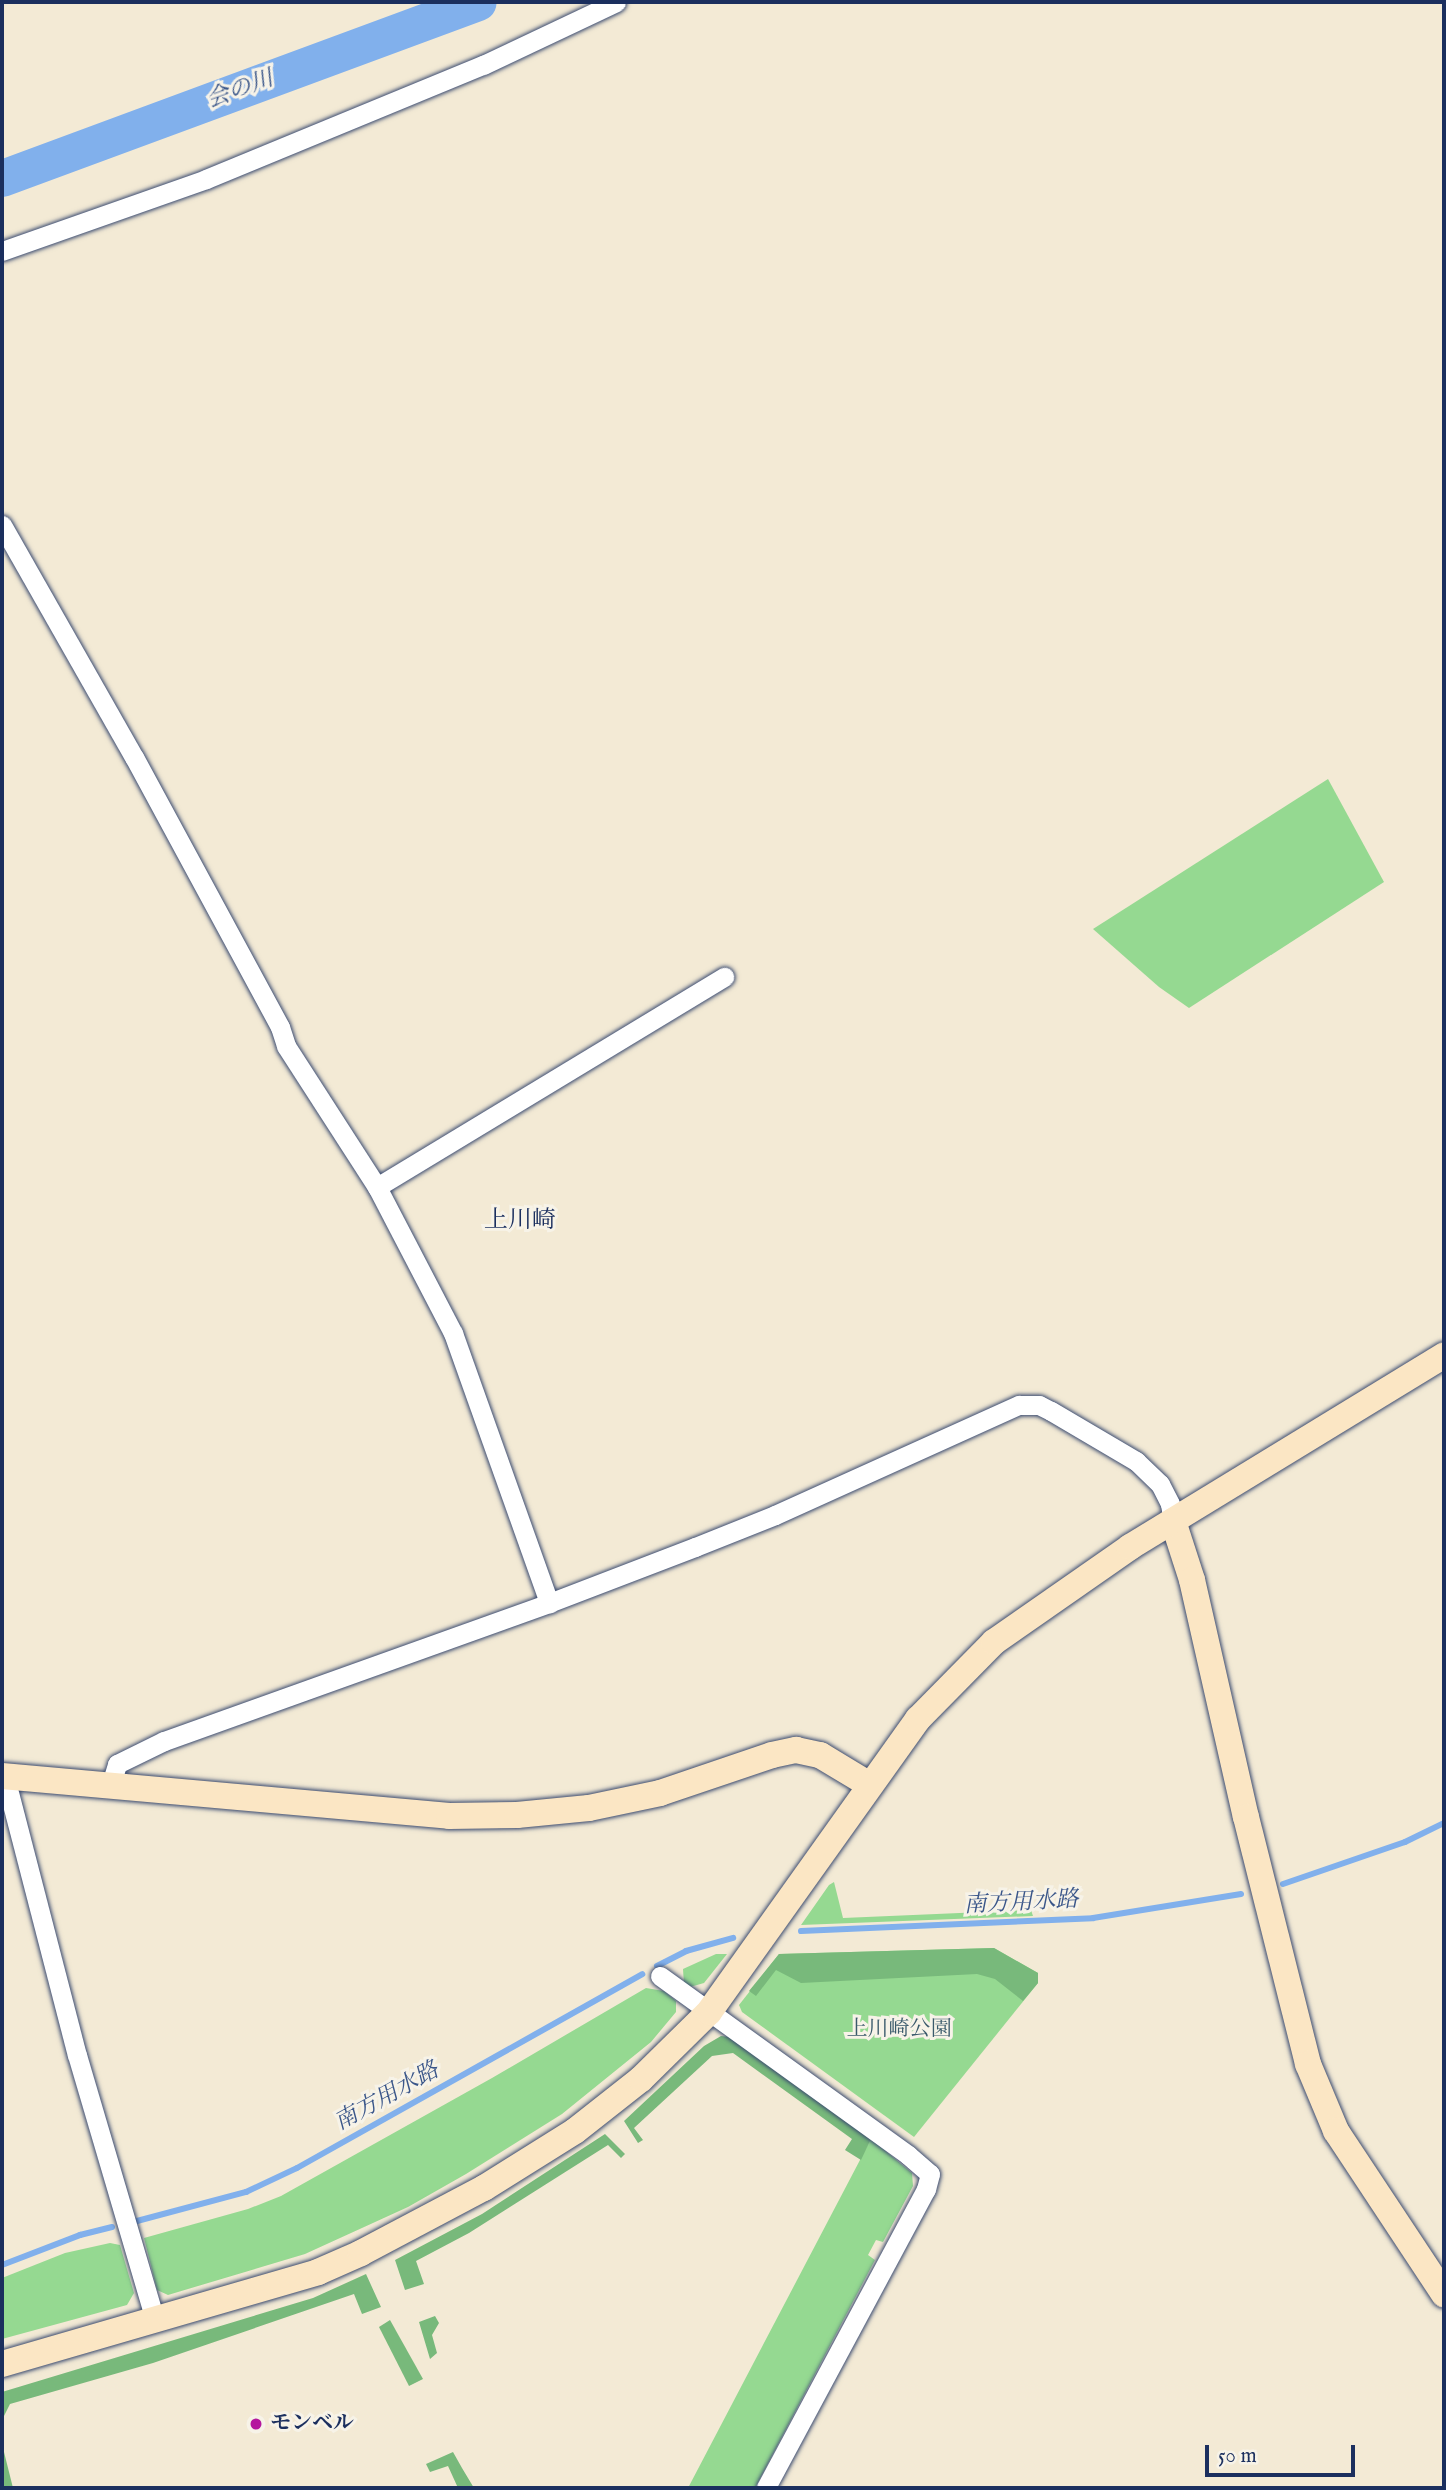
<!DOCTYPE html>
<meta charset="utf-8">
<style>
body{margin:0}
#map{position:relative;width:1446px;height:2490px;overflow:hidden;background:#f3ead5;font-family:"IM FELL English","Noto Serif JP",serif}
div>[style]{position:absolute}
.green>*{inset:0;background:#95d991}
.forest>*{inset:0;background:#78b97b}
.stream>*{height:6px;margin:-3px;padding:0 3px;transform-origin:3px;border-radius:3px;background:#81b0ec}
.river>*{height:37px;margin:-18.5px;padding:0 18.5px;transform-origin:18.5px;border-radius:18.5px;background:#81b0ec}
.roads{filter:drop-shadow(0 0 2px #3b4b70) drop-shadow(0 0 2px #3b4b70)}
.street>*{height:19px;margin:-9.5px;padding:0 9.5px;transform-origin:9.5px;border-radius:9.5px;background:#fff}
.secondary>*{height:26px;margin:-13px;padding:0 13px;transform-origin:13px;border-radius:13px;background:#fbe6c4}
.dots>*{width:19px;height:19px;translate:-50% -50%;box-sizing:border-box;border:4px solid #f7f3e8;border-radius:50%}
span{translate:-50% -50%;white-space:nowrap;text-align:center;line-height:1.15;-webkit-text-stroke:6px #f7f3e8;paint-order:stroke}
.park-label{font-size:21px;color:#3a5a6b}
.poi-label{font-size:21px;color:#1b2f5e;font-weight:700}
.left{translate:0 -50%;text-align:left}
.water-label{font-size:23px;color:#3a5689;font-style:italic}
.quarter-label{font-size:24px;color:#1b2f5e}
.frame{position:absolute;inset:0;border:4px solid #1b2f5e;pointer-events:none}
.scale{position:absolute;left:1205px;top:2445px;width:150px;height:32px;box-sizing:border-box;border:4px solid #1b2f5e;border-top:0;padding-left:9px;font-size:21px;line-height:24px;white-space:nowrap;color:#1b2f5e;-webkit-text-stroke:5px #f7f3e8;paint-order:stroke}
</style>
<div id="map">
<div class="green">
<div style="clip-path:polygon(1328px 779px,1384px 882px,1189px 1008px,1159px 987px,1093px 929px)"></div>
<div style="clip-path:polygon(834px 1882px,843px 1918px,1031px 1910px,1033px 1916px,801px 1925px,829px 1885px)"></div>
<div style="clip-path:polygon(994px 1948px,1038px 1973px,1038px 1983px,914px 2137px,742px 2012px,739px 2005px,779px 1954px)"></div>
<div style="clip-path:polygon(716px 1954px,727px 1954px,704px 1983px,690px 1987px,684px 1984px,683px 1969px)"></div>
<div style="clip-path:polygon(646px 1988px,664px 1991px,676px 2001px,676px 2012px,651px 2042px,562px 2114px,466px 2174px,408px 2207px,305px 2254px,168px 2295px,157px 2290px,144px 2238px,248px 2209px,281px 2196px,492px 2078px)"></div>
<div style="clip-path:polygon(871px 2139px,912px 2173px,913px 2186px,883px 2242px,876px 2240px,868px 2255px,875px 2260px,755px 2488px,688px 2488px)"></div>
<div style="clip-path:polygon(110px 2243px,120px 2245px,134px 2293px,127px 2305px,2px 2339px,2px 2278px,65px 2253px)"></div>
</div>
<div class="forest">
<div style="clip-path:polygon(994px 1948px,1038px 1973px,1038px 1983px,1023px 2001px,995px 1979px,977px 1974px,801px 1983px,776px 1970px,756px 1996px,749px 1991px,779px 1954px)"></div>
<div style="clip-path:polygon(721px 2036px,730px 2037px,871px 2139px,861px 2160px,845px 2150px,852px 2139px,733px 2053px,712px 2056px,634px 2128px,643px 2140px,638px 2143px,624px 2121px,704px 2046px)"></div>
<div style="clip-path:polygon(605px 2134px,625px 2154px,621px 2158px,608px 2145px,469px 2233px,416px 2261px,424px 2284px,405px 2290px,395px 2260px,482px 2214px)"></div>
<div style="clip-path:polygon(366px 2274px,381px 2307px,362px 2314px,354px 2294px,153px 2363px,10px 2404px,2px 2420px,2px 2392px,313px 2298px)"></div>
<div style="clip-path:polygon(435px 2316px,439px 2323px,432px 2335px,437px 2353px,430px 2359px,419px 2322px)"></div>
<div style="clip-path:polygon(390px 2320px,423px 2379px,409px 2386px,379px 2327px)"></div>
<div style="clip-path:polygon(2px 2444px,13px 2488px,2px 2488px)"></div>
<div style="clip-path:polygon(453px 2452px,462px 2468px,474px 2488px,458px 2488px,448px 2466px,430px 2472px,426px 2464px)"></div>
</div>
<div class="stream">
<div style="left:1283px;top:1884px;width:129px;rotate:-19deg"></div>
<div style="left:1405px;top:1842px;width:43px;rotate:-26deg"></div>
<div style="left:801px;top:1931px;width:292px;rotate:-2.5deg"></div>
<div style="left:1093px;top:1918px;width:150px;rotate:-9.2deg"></div>
<div style="left:657px;top:1966px;width:33px;rotate:-27deg"></div>
<div style="left:686px;top:1951px;width:49px;rotate:-15.5deg"></div>
<div style="left:137px;top:2221px;width:113px;rotate:-14.9deg"></div>
<div style="left:246px;top:2192px;width:56px;rotate:-25.2deg"></div>
<div style="left:297px;top:2168px;width:396px;rotate:-29.3deg"></div>
<div style="left:2px;top:2265px;width:84px;rotate:-21deg"></div>
<div style="left:80px;top:2235px;width:33px;rotate:-14deg"></div>
</div>
<div class="river">
<div style="left:2px;top:178px;width:507px;rotate:-20.29deg"></div>
</div>
<div class="roads">
<div class="street">
<div style="left:2px;top:251px;width:216px;rotate:-19.4deg"></div>
<div style="left:206px;top:179px;width:300px;rotate:-22.4deg"></div>
<div style="left:483px;top:65px;width:147px;rotate:-25.3deg"></div>
<div style="left:2px;top:525px;width:267px;rotate:60.4deg"></div>
<div style="left:134px;top:757px;width:307px;rotate:61.6deg"></div>
<div style="left:280px;top:1027px;width:20px;rotate:72deg"></div>
<div style="left:286px;top:1046px;width:168px;rotate:57.2deg"></div>
<div style="left:377px;top:1187px;width:165px;rotate:62.5deg"></div>
<div style="left:453px;top:1333px;width:287px;rotate:70.4deg"></div>
<div style="left:377px;top:1187px;width:406px;rotate:-31.2deg"></div>
<div style="left:5px;top:1777px;width:287px;rotate:75.5deg"></div>
<div style="left:77px;top:2055px;width:276px;rotate:73.6deg"></div>
<div style="left:111px;top:1784px;width:21px;rotate:-73deg"></div>
<div style="left:117px;top:1764px;width:52px;rotate:-26.1deg"></div>
<div style="left:164px;top:1741px;width:409px;rotate:-19.7deg"></div>
<div style="left:549px;top:1603px;width:156px;rotate:-21deg"></div>
<div style="left:695px;top:1547px;width:86px;rotate:-21.8deg"></div>
<div style="left:775px;top:1515px;width:268px;rotate:-24.3deg"></div>
<div style="left:1019px;top:1405px;width:20px"></div>
<div style="left:1039px;top:1405px;width:13px;rotate:27deg"></div>
<div style="left:1051px;top:1411px;width:99px;rotate:30.5deg"></div>
<div style="left:1136px;top:1461px;width:33px;rotate:44deg"></div>
<div style="left:1160px;top:1484px;width:22px;rotate:63deg"></div>
<div style="left:1170px;top:1504px;width:17px;rotate:80deg"></div>
<div style="left:660px;top:1976px;width:306px;rotate:35.8deg"></div>
<div style="left:908px;top:2155px;width:29px;rotate:41deg"></div>
<div style="left:930px;top:2174px;width:16px;rotate:105deg"></div>
<div style="left:926px;top:2189px;width:339px;rotate:118.2deg"></div>
</div>
<div class="secondary">
<div style="left:1173px;top:1521px;width:62px;rotate:72.1deg"></div>
<div style="left:1192px;top:1580px;width:243px;rotate:77.2deg"></div>
<div style="left:1246px;top:1817px;width:255px;rotate:75.9deg"></div>
<div style="left:1308px;top:2064px;width:73px;rotate:67.3deg"></div>
<div style="left:1336px;top:2131px;width:196px;rotate:56.5deg"></div>
<div style="left:2px;top:1776px;width:449px;rotate:5.1deg"></div>
<div style="left:449px;top:1816px;width:68px;rotate:-0.8deg"></div>
<div style="left:517px;top:1815px;width:72px;rotate:-5.6deg"></div>
<div style="left:589px;top:1808px;width:73px;rotate:-11.9deg"></div>
<div style="left:660px;top:1793px;width:118px;rotate:-18.7deg"></div>
<div style="left:772px;top:1755px;width:25px;rotate:-12deg"></div>
<div style="left:796px;top:1750px;width:25px;rotate:12deg"></div>
<div style="left:820px;top:1755px;width:56px;rotate:31.1deg"></div>
<div style="left:2px;top:2364px;width:329px;rotate:-16.2deg"></div>
<div style="left:318px;top:2272px;width:47px;rotate:-23.8deg"></div>
<div style="left:361px;top:2253px;width:139px;rotate:-27.9deg"></div>
<div style="left:484px;top:2188px;width:107px;rotate:-32.1deg"></div>
<div style="left:575px;top:2131px;width:84px;rotate:-38.2deg"></div>
<div style="left:641px;top:2079px;width:95px;rotate:-44.6deg"></div>
<div style="left:709px;top:2012px;width:360px;rotate:-54.5deg"></div>
<div style="left:918px;top:1719px;width:108px;rotate:-45.4deg"></div>
<div style="left:994px;top:1642px;width:166px;rotate:-34.9deg"></div>
<div style="left:1130px;top:1547px;width:368px;rotate:-31.4deg"></div>
</div>
</div>
<div class="dots">
<div style="left:256px;top:2424px;background:#b5179e"></div>
</div>
<div class="park-label">
<span style="left:899px;top:2030px">上川崎公園</span>
</div>
<div class="poi-label">
<span class="left" style="left:270px;top:2424px">モンベル</span>
</div>
<div class="water-label">
<span style="left:240px;top:90px;rotate:-20deg">会の川</span>
<span style="left:1021px;top:1903px;rotate:-3deg">南方用水路</span>
<span style="left:387px;top:2097px;rotate:-29deg">南方用水路</span>
</div>
<div class="quarter-label">
<span style="left:520px;top:1221px">上川崎</span>
</div>
<div class="frame"></div>
<div class="scale">50 m</div>
</div>
